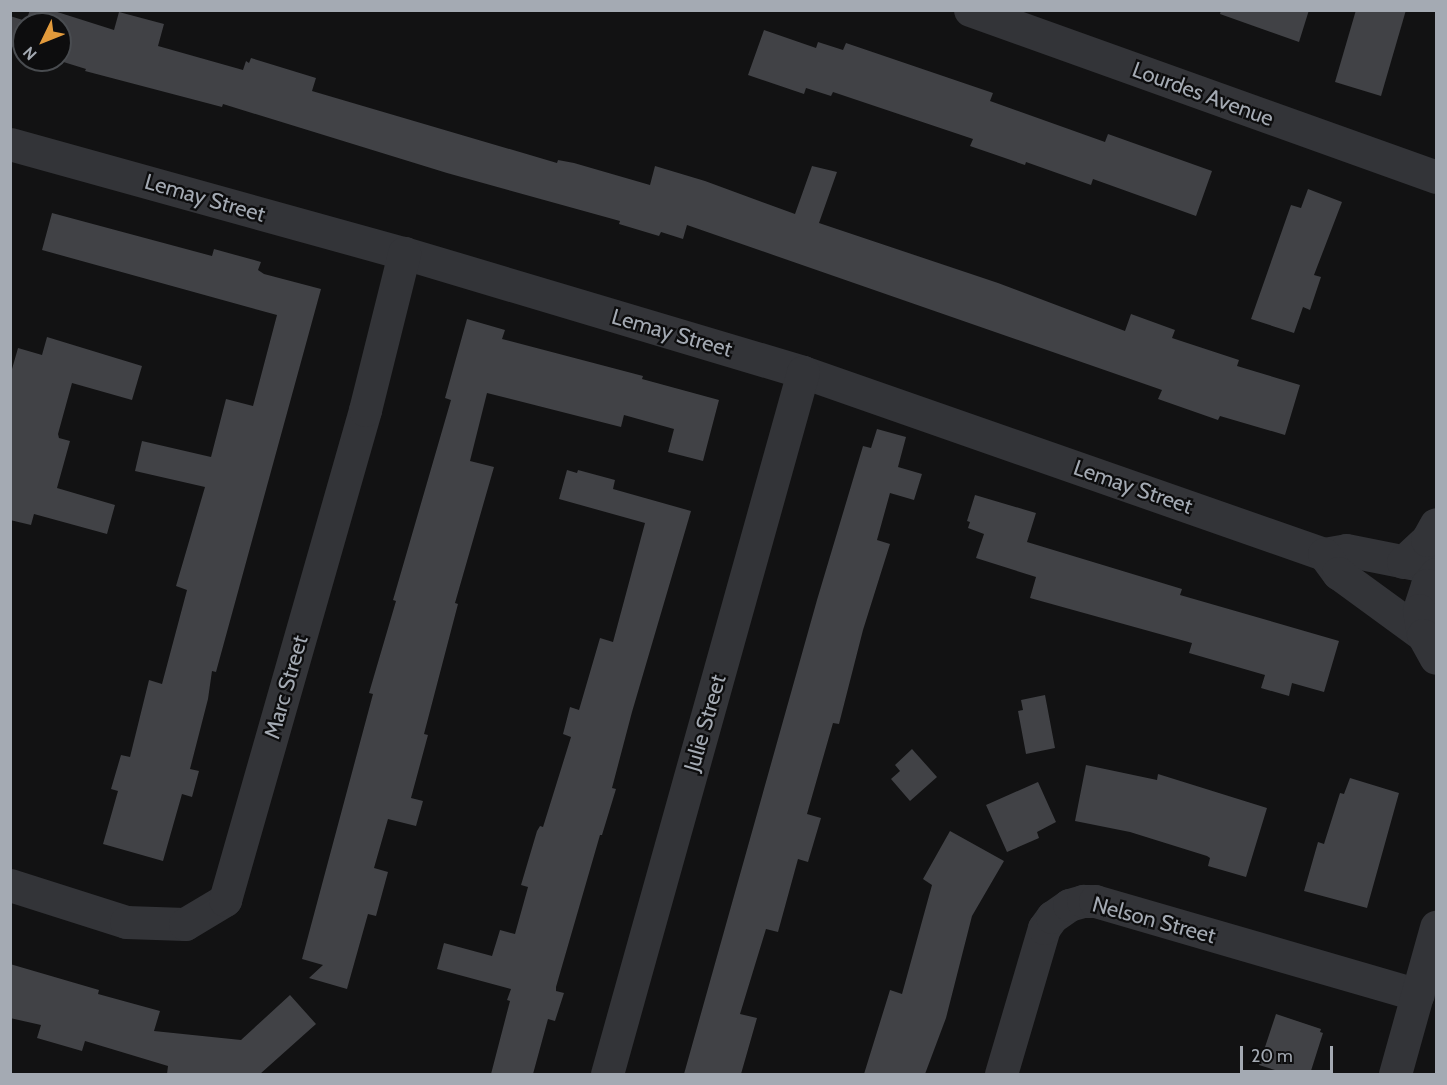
<!DOCTYPE html>
<style>
body{margin:0}
#map{position:relative;width:1447px;height:1085px;overflow:hidden;background:#121213;font-family:Cabin,sans-serif}
div>[style]{position:absolute}
.building>*{inset:0;background:#414246}
.minor>*{height:33px;margin:-16.5px;padding:0 16.5px;transform-origin:16.5px;border-radius:16.5px;background:#333438}
span{translate:-50% -50%;white-space:nowrap;text-align:center;line-height:1.15;-webkit-text-stroke:4.5px #0d0d0e;paint-order:stroke}
.street-label{font-size:22px;color:#a4aab3}
.frame{position:absolute;inset:0;border:12px solid #a4aab3;pointer-events:none}
.north{position:absolute;left:12px;top:12px;width:60px;height:60px;box-sizing:border-box;background:#0d0d0e;border:2px solid #494c50;border-radius:50%;rotate:227deg;font-size:16px;font-weight:700;line-height:24px;text-align:center;color:#a4aab3}
.north::after{content:'';display:block;margin:auto;width:21px;height:27px;background:#e29a3b;clip-path:polygon(50% 0,100% 100%,50% 72%,0 100%)}
.scale{position:absolute;left:1240px;top:1046px;width:93px;height:27px;box-sizing:border-box;border:3px solid #a4aab3;border-top:0;padding-left:8px;font-size:18px;line-height:21px;white-space:nowrap;color:#a4aab3;-webkit-text-stroke:4px #0d0d0e;paint-order:stroke}
</style>
<div id="map">
<div class="building">
<div style="clip-path:polygon(30px 10px,51px 10px,114px 30px,119px 12px,164px 24px,158px 46px,243px 70px,246px 61px,249px 63px,251px 58px,316px 78px,312px 91px,557px 163px,558px 160px,574px 163px,650px 185px,655px 166px,705px 181px,795px 214px,812px 166px,837px 172px,819px 223px,998px 283px,1125px 331px,1131px 314px,1175px 330px,1172px 338px,1239px 360px,1237px 366px,1300px 385px,1285px 435px,1220px 416px,1218px 420px,1158px 399px,1162px 390px,687px 225px,683px 239px,661px 232px,659px 236px,619px 224px,620px 221px,447px 173px,223px 104px,222px 107px,85px 71px,86px 69px,57px 60px,60px 60px,60px 24px,24px 24px,24px 50px,10px 46px,10px 16px,26px 21px)"></div>
<div style="clip-path:polygon(1221px 10px,1309px 10px,1299px 42px,1220px 14px)"></div>
<div style="clip-path:polygon(1356px 10px,1406px 10px,1381px 96px,1335px 82px)"></div>
<div style="clip-path:polygon(764px 30px,816px 48px,818px 42px,843px 50px,846px 43px,993px 93px,990px 101px,1105px 142px,1108px 134px,1212px 171px,1196px 216px,1093px 179px,1091px 185px,1026px 162px,1025px 165px,970px 146px,973px 139px,833px 92px,831px 96px,806px 88px,804px 94px,748px 75px)"></div>
<div style="clip-path:polygon(1308px 189px,1342px 202px,1314px 275px,1321px 277px,1310px 310px,1303px 307px,1294px 333px,1251px 319px,1291px 205px,1301px 208px)"></div>
<div style="clip-path:polygon(52px 213px,212px 256px,214px 249px,261px 262px,258px 270px,264px 274px,321px 289px,216px 672px,212px 671px,208px 699px,190px 769px,199px 771px,192px 797px,182px 794px,163px 861px,103px 844px,118px 791px,111px 789px,121px 755px,130px 757px,149px 680px,162px 684px,187px 590px,176px 586px,205px 487px,135px 471px,142px 441px,211px 457px,226px 399px,253px 406px,277px 315px,42px 250px)"></div>
<div style="clip-path:polygon(467px 319px,505px 330px,502px 339px,643px 376px,642px 379px,719px 400px,703px 461px,668px 452px,674px 429px,624px 415px,621px 427px,487px 393px,470px 461px,494px 467px,455px 603px,458px 604px,424px 734px,428px 735px,411px 798px,423px 801px,416px 826px,388px 819px,374px 868px,388px 872px,376px 916px,368px 914px,347px 989px,309px 978px,323px 965px,302px 959px,373px 694px,369px 693px,396px 601px,393px 600px,451px 400px,445px 398px)"></div>
<div style="clip-path:polygon(47px 337px,142px 366px,132px 400px,72px 383px,58px 434px,59px 438px,70px 441px,57px 488px,115px 505px,107px 534px,34px 514px,31px 525px,10px 520px,10px 376px,18px 348px,42px 355px)"></div>
<div style="clip-path:polygon(877px 429px,906px 437px,898px 467px,922px 474px,914px 500px,890px 493px,877px 540px,890px 544px,863px 630px,839px 724px,833px 723px,807px 814px,821px 818px,808px 862px,798px 859px,778px 932px,766px 929px,740px 1014px,757px 1018px,741px 1074px,684px 1074px,817px 600px,863px 446px,871px 448px)"></div>
<div style="clip-path:polygon(567px 470px,577px 473px,578px 470px,615px 480px,613px 489px,691px 511px,632px 712px,612px 788px,616px 789px,602px 835px,600px 835px,556px 987px,556px 991px,564px 993px,555px 1021px,548px 1019px,533px 1074px,491px 1074px,510px 1001px,507px 1000px,511px 989px,437px 969px,444px 943px,492px 956px,500px 930px,515px 934px,528px 887px,521px 885px,537px 831px,540px 826px,543px 827px,571px 737px,563px 734px,570px 707px,579px 710px,600px 638px,613px 642px,645px 523px,559px 499px)"></div>
<div style="clip-path:polygon(975px 495px,1036px 513px,1027px 542px,1182px 589px,1180px 595px,1339px 641px,1324px 692px,1292px 683px,1289px 696px,1261px 688px,1265px 675px,1189px 653px,1192px 643px,1030px 598px,1036px 577px,976px 558px,984px 534px,968px 528px,970px 522px,967px 521px)"></div>
<div style="clip-path:polygon(1045px 695px,1055px 748px,1026px 754px,1018px 711px,1023px 710px,1021px 700px)"></div>
<div style="clip-path:polygon(912px 749px,937px 777px,910px 801px,891px 779px,900px 771px,895px 765px)"></div>
<div style="clip-path:polygon(1086px 765px,1157px 780px,1158px 774px,1267px 808px,1246px 877px,1208px 866px,1210px 858px,1207px 856px,1130px 832px,1075px 821px)"></div>
<div style="clip-path:polygon(1350px 778px,1399px 793px,1367px 908px,1304px 891px,1318px 842px,1324px 844px,1340px 793px,1344px 794px)"></div>
<div style="clip-path:polygon(1038px 782px,1056px 822px,1037px 832px,1039px 838px,1007px 852px,986px 805px)"></div>
<div style="clip-path:polygon(950px 831px,1004px 861px,972px 916px,946px 1018px,925px 1074px,864px 1074px,890px 990px,902px 994px,932px 885px,923px 879px)"></div>
<div style="clip-path:polygon(10px 964px,99px 990px,98px 994px,160px 1011px,154px 1031px,241px 1040px,290px 995px,316px 1024px,260px 1074px,167px 1074px,168px 1066px,85px 1041px,82px 1051px,37px 1038px,41px 1025px,10px 1018px)"></div>
<div style="clip-path:polygon(1276px 1014px,1321px 1029px,1320px 1032px,1323px 1033px,1310px 1074px,1288px 1074px,1259px 1065px)"></div>
</div>
<div class="minor">
<div style="left:970px;top:10px;width:495px;rotate:19.7deg"></div>
<div style="left:10px;top:144px;width:409px;rotate:15.5deg"></div>
<div style="left:404px;top:253px;width:416px;rotate:16.6deg"></div>
<div style="left:803px;top:372px;width:552px;rotate:19.26deg"></div>
<div style="left:1324px;top:554px;width:22px;rotate:-10deg"></div>
<div style="left:1346px;top:550px;width:92px;rotate:11.3deg"></div>
<div style="left:1324px;top:554px;width:24px;rotate:54deg"></div>
<div style="left:1338px;top:573px;width:105px;rotate:36.1deg"></div>
<div style="left:1403px;top:562px;width:33px;rotate:-43deg"></div>
<div style="left:1427px;top:540px;width:18px;rotate:-61deg"></div>
<div style="left:1436px;top:574px;width:14px;rotate:129deg"></div>
<div style="left:1427px;top:585px;width:26px;rotate:108deg"></div>
<div style="left:1419px;top:610px;width:25px;rotate:81deg"></div>
<div style="left:1423px;top:635px;width:26px;rotate:61deg"></div>
<div style="left:10px;top:885px;width:122px;rotate:17.7deg"></div>
<div style="left:126px;top:922px;width:59px;rotate:1.9deg"></div>
<div style="left:185px;top:924px;width:47px;rotate:-31deg"></div>
<div style="left:225px;top:900px;width:510px;rotate:-74.05deg"></div>
<div style="left:365px;top:410px;width:162px;rotate:-76deg"></div>
<div style="left:607px;top:1074px;width:729px;rotate:-74.4deg"></div>
<div style="left:1001px;top:1074px;width:152px;rotate:-73.6deg"></div>
<div style="left:1044px;top:928px;width:14px;rotate:-54deg"></div>
<div style="left:1052px;top:917px;width:21px;rotate:-35deg"></div>
<div style="left:1069px;top:905px;width:15px;rotate:-16deg"></div>
<div style="left:1083px;top:901px;width:12px"></div>
<div style="left:1095px;top:901px;width:336px;rotate:16.2deg"></div>
<div style="left:1395px;top:1074px;width:153px;rotate:-74.4deg"></div>
</div>
<div class="street-label">
<span style="left:1203px;top:94px;rotate:20deg">Lourdes Avenue</span>
<span style="left:205px;top:198px;rotate:16deg">Lemay Street</span>
<span style="left:672px;top:333px;rotate:16deg">Lemay Street</span>
<span style="left:1133px;top:487px;rotate:19deg">Lemay Street</span>
<span style="left:286px;top:687px;rotate:-74deg">Marc Street</span>
<span style="left:705px;top:723px;rotate:-74deg">Julie Street</span>
<span style="left:1154px;top:920px;rotate:15deg">Nelson Street</span>
</div>
<div class="frame"></div>
<div class="north">N</div>
<div class="scale">20 m</div>
</div>
